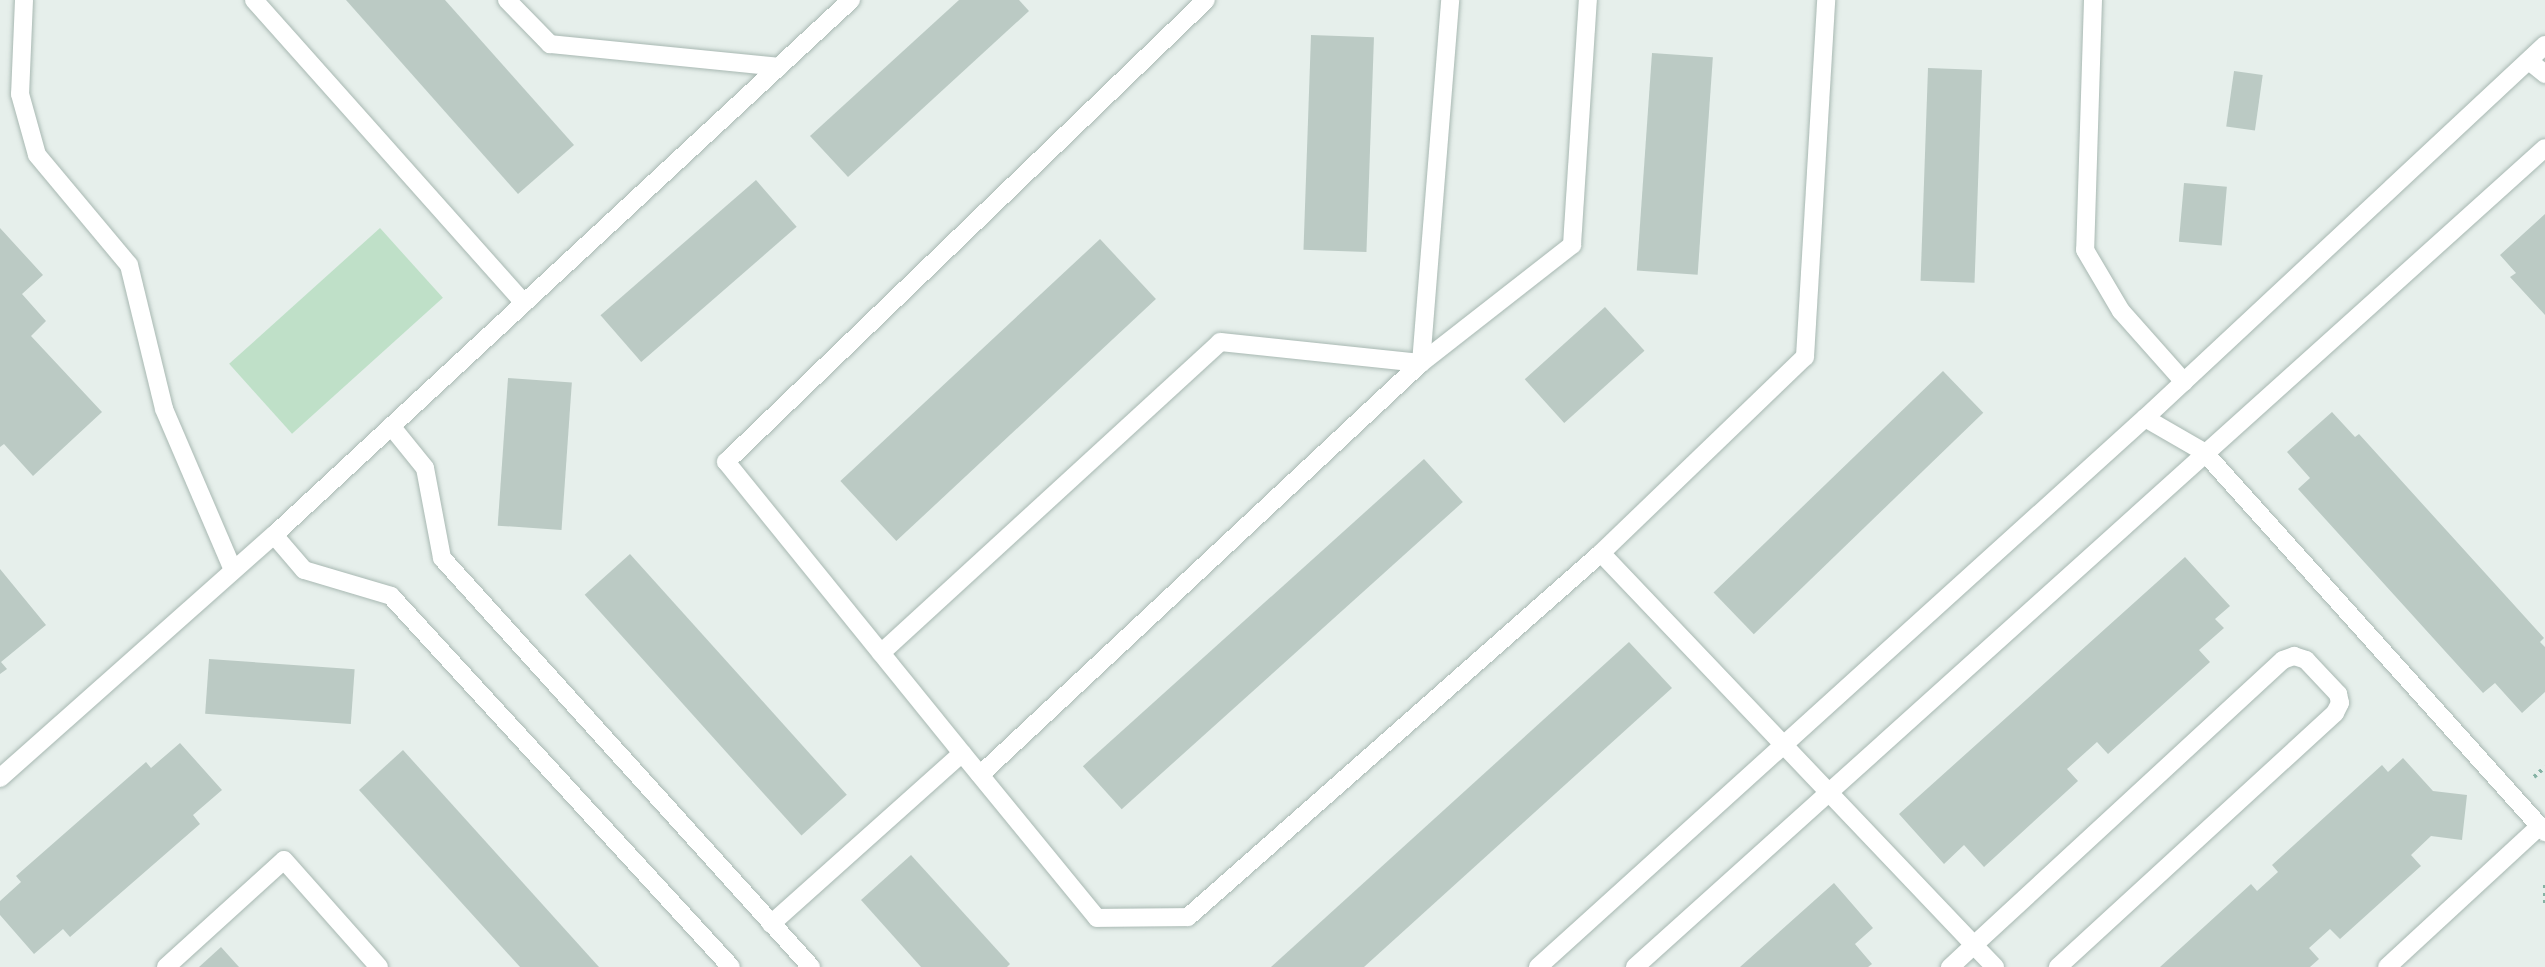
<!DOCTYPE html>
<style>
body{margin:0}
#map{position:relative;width:2545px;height:967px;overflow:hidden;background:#e6efeb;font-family:"Fira Sans",sans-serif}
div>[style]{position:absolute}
.green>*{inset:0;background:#bfe0c8;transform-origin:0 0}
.building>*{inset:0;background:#bbcac4;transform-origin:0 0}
.path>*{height:4px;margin-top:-2px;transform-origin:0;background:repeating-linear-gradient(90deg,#86b3a5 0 3px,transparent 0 7.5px)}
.roads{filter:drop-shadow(0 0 2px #a8b8b2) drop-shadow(0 0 2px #a8b8b2)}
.lane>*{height:18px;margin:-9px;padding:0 9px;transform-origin:9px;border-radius:9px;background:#fff}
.street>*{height:18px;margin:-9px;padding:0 9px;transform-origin:9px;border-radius:9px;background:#fff}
span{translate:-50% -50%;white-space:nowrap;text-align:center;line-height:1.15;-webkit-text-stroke:4.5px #f7fbf9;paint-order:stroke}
</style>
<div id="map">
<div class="green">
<div style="left:380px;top:228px;width:94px;height:203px;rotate:48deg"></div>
</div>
<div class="building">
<div style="clip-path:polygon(346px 0,445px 0,574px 145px,518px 194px)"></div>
<div style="clip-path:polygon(959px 0,1019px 0,1029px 11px,848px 177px,810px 136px)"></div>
<div style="left:1311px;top:35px;width:63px;height:215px;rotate:2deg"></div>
<div style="left:1652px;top:53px;width:61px;height:218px;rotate:4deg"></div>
<div style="left:1928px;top:68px;width:54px;height:213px;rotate:2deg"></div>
<div style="left:2234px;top:71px;width:29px;height:56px;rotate:8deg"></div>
<div style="left:756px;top:180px;width:62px;height:206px;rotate:49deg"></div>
<div style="left:2184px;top:183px;width:43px;height:59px;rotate:5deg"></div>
<div style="clip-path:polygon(2545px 214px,2545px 315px,2510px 277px,2516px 273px,2500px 255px)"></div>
<div style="clip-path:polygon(0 228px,43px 275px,22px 294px,46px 321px,31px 336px,102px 412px,33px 476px,4px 444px,0 447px)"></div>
<div style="left:1100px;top:239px;width:82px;height:355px;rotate:47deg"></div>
<div style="left:1605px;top:307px;width:59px;height:108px;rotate:48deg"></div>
<div style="left:1943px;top:371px;width:58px;height:319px;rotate:46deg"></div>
<div style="left:508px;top:378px;width:64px;height:148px;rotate:4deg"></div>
<div style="clip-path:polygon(2332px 412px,2355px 437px,2359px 434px,2544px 638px,2540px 642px,2545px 647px,2545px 692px,2522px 713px,2495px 683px,2483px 693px,2298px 489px,2310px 478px,2287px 452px)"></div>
<div style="left:1424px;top:459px;width:58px;height:459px;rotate:48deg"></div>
<div style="left:630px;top:554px;width:324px;height:61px;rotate:48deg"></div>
<div style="clip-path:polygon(2185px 557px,2230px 606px,2215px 619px,2224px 628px,2199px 650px,2210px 662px,2108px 754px,2097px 742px,2067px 769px,2078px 781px,1984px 867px,1964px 845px,1944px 864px,1899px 814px)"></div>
<div style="clip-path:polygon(0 569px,46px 625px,1px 662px,7px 669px,0 674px)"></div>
<div style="clip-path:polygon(1629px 642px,1672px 688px,1364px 967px,1271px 967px)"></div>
<div style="left:209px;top:659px;width:146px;height:55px;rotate:4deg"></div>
<div style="clip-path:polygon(180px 743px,222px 790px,193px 815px,200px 824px,70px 937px,63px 929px,34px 954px,0 915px,0 901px,21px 882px,16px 876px,146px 762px,151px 768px)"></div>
<div style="clip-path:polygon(403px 750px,599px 967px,520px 967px,359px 790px)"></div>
<div style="clip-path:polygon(2403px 758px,2433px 791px,2467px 795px,2462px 840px,2431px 836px,2411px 855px,2421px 866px,2340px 939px,2330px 929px,2309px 948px,2319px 959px,2310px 967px,2160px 967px,2251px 884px,2257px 891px,2278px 872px,2272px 865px,2382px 765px,2388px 772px)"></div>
<div style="clip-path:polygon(911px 855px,1010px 964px,1007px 967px,921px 967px,861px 900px)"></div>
<div style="clip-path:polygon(1834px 883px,1873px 928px,1855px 944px,1872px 964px,1868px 967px,1740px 967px)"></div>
<div style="clip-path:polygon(221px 947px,239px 967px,199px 967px)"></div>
</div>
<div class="path">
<div style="left:2534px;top:777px;width:15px;rotate:-42deg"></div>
<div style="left:2545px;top:885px;width:23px;rotate:90deg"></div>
</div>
<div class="roads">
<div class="lane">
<div style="left:24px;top:0;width:94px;rotate:92.4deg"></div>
<div style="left:20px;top:94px;width:63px;rotate:74.4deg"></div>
<div style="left:37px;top:155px;width:143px;rotate:50.1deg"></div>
<div style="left:129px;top:265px;width:148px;rotate:76.3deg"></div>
<div style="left:164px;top:409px;width:175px;rotate:66.8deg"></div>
<div style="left:254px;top:0;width:406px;rotate:48.3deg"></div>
<div style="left:507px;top:0;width:62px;rotate:45.7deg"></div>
<div style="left:550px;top:44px;width:230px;rotate:5.7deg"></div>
<div style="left:2093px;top:0;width:250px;rotate:91.8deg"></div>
<div style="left:2085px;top:250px;width:71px;rotate:59.5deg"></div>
<div style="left:2121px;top:311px;width:95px;rotate:48.4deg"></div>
<div style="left:2529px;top:61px;width:21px;rotate:39deg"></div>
<div style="left:1421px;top:363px;width:364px;rotate:-85.4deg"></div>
<div style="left:2145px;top:418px;width:68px;rotate:30deg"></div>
<div style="left:2204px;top:452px;width:511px;rotate:48.1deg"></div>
<div style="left:391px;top:426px;width:54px;rotate:51deg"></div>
<div style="left:425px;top:468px;width:92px;rotate:79.3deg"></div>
<div style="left:442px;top:558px;width:551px;rotate:47.94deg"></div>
<div style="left:274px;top:535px;width:46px;rotate:49.4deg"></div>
<div style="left:304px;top:570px;width:91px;rotate:16.6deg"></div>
<div style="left:391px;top:596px;width:503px;rotate:47.5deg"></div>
<div style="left:1601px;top:553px;width:541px;rotate:46.42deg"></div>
<div style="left:1974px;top:945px;width:33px;rotate:137deg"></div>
<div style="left:881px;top:653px;width:460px;rotate:-42.5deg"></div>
<div style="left:1220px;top:342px;width:202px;rotate:6deg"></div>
<div style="left:962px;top:753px;width:375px;rotate:-129deg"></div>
<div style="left:726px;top:462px;width:666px;rotate:-43.91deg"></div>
<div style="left:980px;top:775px;width:604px;rotate:-43.05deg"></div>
<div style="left:1421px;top:363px;width:192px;rotate:-38deg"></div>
<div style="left:1572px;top:245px;width:246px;rotate:-86.3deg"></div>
<div style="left:0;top:778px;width:366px;rotate:-41.6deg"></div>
<div style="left:274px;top:535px;width:787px;rotate:-42.84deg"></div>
<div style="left:771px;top:924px;width:256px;rotate:-41.8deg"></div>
<div style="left:962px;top:753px;width:213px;rotate:50.7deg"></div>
<div style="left:1097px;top:918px;width:91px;rotate:-0.6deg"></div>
<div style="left:1188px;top:917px;width:551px;rotate:-41.39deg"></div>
<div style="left:1601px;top:553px;width:283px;rotate:-43.9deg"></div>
<div style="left:1805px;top:357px;width:358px;rotate:-86.6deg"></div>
<div style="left:166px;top:967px;width:159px;rotate:-42.2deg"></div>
<div style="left:284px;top:860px;width:143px;rotate:48.4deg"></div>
<div style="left:1995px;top:967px;width:30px;rotate:-134deg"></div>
<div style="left:1974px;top:945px;width:420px;rotate:-42.7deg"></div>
<div style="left:2283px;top:660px;width:12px;rotate:-20deg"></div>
<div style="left:2294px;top:656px;width:13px;rotate:18deg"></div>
<div style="left:2306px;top:660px;width:47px;rotate:46.7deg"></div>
<div style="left:2338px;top:694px;width:9px;rotate:77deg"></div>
<div style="left:2340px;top:703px;width:11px;rotate:117deg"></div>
<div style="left:2335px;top:713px;width:376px;rotate:137.5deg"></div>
<div style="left:2387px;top:967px;width:208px;rotate:-42.7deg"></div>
</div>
<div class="street">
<div style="left:1538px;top:967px;width:818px;rotate:-42.13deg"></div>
<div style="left:2145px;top:418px;width:547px;rotate:-43deg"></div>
<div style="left:1635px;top:967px;width:1224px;rotate:-41.99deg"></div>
</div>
</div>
</div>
